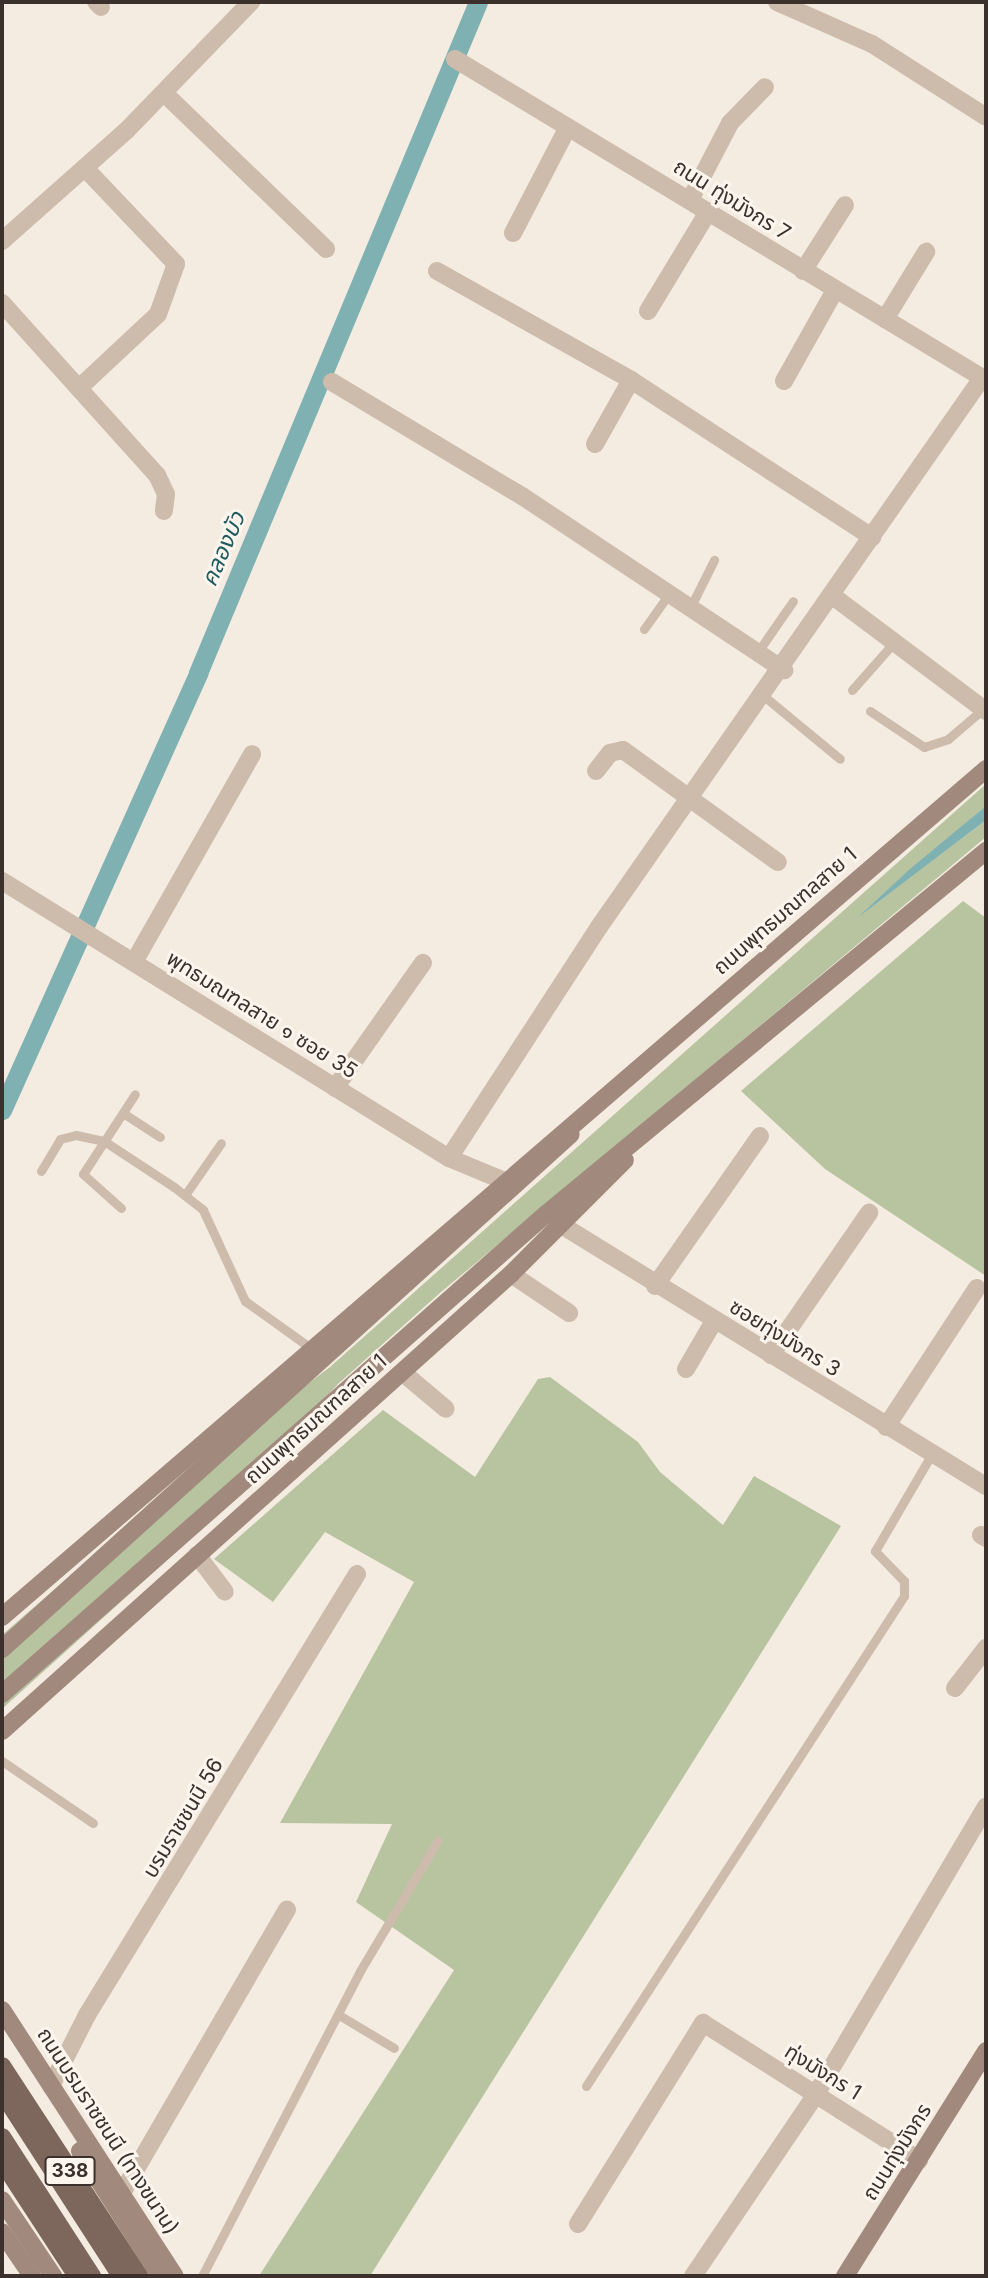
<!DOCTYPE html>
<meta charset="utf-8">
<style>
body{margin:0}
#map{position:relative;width:988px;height:2278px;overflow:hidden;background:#f4ebe1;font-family:Inter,"Noto Sans Thai",sans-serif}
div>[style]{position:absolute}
.green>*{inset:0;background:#b8c4a0}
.water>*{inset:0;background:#7fb0b2}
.canal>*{height:19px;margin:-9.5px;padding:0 9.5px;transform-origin:9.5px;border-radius:9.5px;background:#7fb0b2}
.lane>*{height:9px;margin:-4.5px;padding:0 4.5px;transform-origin:4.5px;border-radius:4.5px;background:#cdbbac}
.street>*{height:18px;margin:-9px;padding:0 9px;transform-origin:9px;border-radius:9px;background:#cdbbac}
.secondary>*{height:18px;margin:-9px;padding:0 9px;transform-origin:9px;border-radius:9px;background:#a18a7d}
.primary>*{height:18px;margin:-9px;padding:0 9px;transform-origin:9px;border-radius:9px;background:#7d675c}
span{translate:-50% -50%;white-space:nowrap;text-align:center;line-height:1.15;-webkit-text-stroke:6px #fbf5ee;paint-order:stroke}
.shield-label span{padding:2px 5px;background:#fbf5ee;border:2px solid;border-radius:5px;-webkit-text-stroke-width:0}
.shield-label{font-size:19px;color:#3b302b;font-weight:700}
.street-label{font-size:21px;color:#3b302b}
.water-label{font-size:23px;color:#1f5a5e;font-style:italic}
.frame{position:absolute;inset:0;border:4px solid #3b302b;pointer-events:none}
</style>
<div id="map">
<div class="green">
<div style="clip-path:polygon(986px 784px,986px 806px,857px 918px,986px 820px,986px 837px,441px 1292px,339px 1383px,196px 1534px,2px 1709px,2px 1635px,172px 1487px,330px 1367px)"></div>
<div style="clip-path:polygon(963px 901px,986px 918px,986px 1276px,825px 1169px,741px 1091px)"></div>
<div style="clip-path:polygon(550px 1377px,638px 1442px,660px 1472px,723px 1525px,754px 1476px,841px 1526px,370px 2276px,259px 2276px,454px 1970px,356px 1902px,392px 1824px,280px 1823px,414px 1582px,325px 1532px,273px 1602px,214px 1559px,383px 1410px,475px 1477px,538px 1379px)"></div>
</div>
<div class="water">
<div style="clip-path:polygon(986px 806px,986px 820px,856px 919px,910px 869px)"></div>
</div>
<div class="canal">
<div style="left:2px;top:1110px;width:479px;rotate:-65.8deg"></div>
<div style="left:198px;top:673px;width:727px;rotate:-67.35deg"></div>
</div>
<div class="lane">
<div style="left:690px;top:608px;width:54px;rotate:-63.4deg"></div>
<div style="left:644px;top:629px;width:43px;rotate:-54.5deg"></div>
<div style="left:757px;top:653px;width:63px;rotate:-55.3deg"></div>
<div style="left:852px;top:690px;width:65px;rotate:-48.7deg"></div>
<div style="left:765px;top:697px;width:97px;rotate:39.6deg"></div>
<div style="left:870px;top:711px;width:65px;rotate:33.7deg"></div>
<div style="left:924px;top:747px;width:25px;rotate:-18deg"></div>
<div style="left:948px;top:739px;width:46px;rotate:-40.6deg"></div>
<div style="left:123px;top:1113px;width:44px;rotate:33deg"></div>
<div style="left:41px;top:1171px;width:37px;rotate:-59deg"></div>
<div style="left:60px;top:1139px;width:16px;rotate:-14deg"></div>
<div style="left:76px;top:1135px;width:29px;rotate:12deg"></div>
<div style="left:104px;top:1141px;width:84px;rotate:33.3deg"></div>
<div style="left:174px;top:1187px;width:37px;rotate:38deg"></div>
<div style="left:203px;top:1210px;width:100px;rotate:65.2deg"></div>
<div style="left:245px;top:1301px;width:82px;rotate:35.6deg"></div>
<div style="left:185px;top:1195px;width:63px;rotate:-55.3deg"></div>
<div style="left:121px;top:1208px;width:51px;rotate:-138.2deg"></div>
<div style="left:83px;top:1174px;width:95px;rotate:-57deg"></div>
<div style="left:2px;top:1761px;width:110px;rotate:34.3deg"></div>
<div style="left:339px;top:2015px;width:64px;rotate:31deg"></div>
<div style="left:586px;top:2086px;width:584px;rotate:-57.02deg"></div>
<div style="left:904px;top:1596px;width:15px;rotate:-90deg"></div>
<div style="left:904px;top:1581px;width:42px;rotate:-134deg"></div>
<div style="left:875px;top:1551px;width:111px;rotate:-59.7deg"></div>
<div style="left:202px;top:2276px;width:343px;rotate:-62.6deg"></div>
<div style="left:360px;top:1971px;width:152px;rotate:-59.2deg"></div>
</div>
<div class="street">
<div style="left:96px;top:2px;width:7px;rotate:45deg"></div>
<div style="left:777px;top:2px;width:104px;rotate:23.9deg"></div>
<div style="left:872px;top:44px;width:135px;rotate:32.6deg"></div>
<div style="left:455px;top:59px;width:620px;rotate:31.15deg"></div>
<div style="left:164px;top:93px;width:225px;rotate:43.9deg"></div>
<div style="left:690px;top:200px;width:87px;rotate:-62.5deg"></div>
<div style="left:730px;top:123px;width:50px;rotate:-45.8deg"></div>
<div style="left:513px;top:233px;width:119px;rotate:-62.6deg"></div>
<div style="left:2px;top:241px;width:166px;rotate:-41.6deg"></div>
<div style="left:126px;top:131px;width:180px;rotate:-45.9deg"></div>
<div style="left:437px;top:271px;width:223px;rotate:29.3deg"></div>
<div style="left:631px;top:380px;width:288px;rotate:33.1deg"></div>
<div style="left:803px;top:271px;width:78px;rotate:-57.5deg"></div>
<div style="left:2px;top:303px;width:232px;rotate:48deg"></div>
<div style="left:157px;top:475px;width:21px;rotate:65deg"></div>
<div style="left:166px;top:494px;width:17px;rotate:97deg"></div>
<div style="left:648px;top:311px;width:116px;rotate:-58.8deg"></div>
<div style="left:885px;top:319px;width:79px;rotate:-58.5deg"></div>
<div style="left:784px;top:381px;width:104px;rotate:-60.7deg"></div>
<div style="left:332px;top:382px;width:222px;rotate:31deg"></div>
<div style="left:522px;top:496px;width:315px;rotate:33.6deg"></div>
<div style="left:79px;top:388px;width:108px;rotate:-43.1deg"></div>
<div style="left:158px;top:314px;width:53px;rotate:-70.2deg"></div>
<div style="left:176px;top:264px;width:132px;rotate:-133.5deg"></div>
<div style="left:595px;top:444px;width:73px;rotate:-60.6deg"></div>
<div style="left:834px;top:597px;width:190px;rotate:36.9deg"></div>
<div style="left:596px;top:771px;width:23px;rotate:-52deg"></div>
<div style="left:610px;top:753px;width:13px;rotate:-13deg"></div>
<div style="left:623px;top:750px;width:191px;rotate:35.9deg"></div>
<div style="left:2px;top:881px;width:526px;rotate:31.79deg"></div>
<div style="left:449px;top:1158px;width:57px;rotate:22.5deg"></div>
<div style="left:134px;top:962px;width:239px;rotate:-60.4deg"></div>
<div style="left:335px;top:1088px;width:153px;rotate:-54.9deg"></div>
<div style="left:449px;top:1158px;width:275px;rotate:-57deg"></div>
<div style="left:599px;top:927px;width:669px;rotate:-55.1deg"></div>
<div style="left:563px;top:1226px;width:497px;rotate:31.6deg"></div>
<div style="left:511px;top:1274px;width:70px;rotate:33.9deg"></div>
<div style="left:655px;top:1286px;width:183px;rotate:-55deg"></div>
<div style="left:771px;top:1355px;width:173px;rotate:-55.4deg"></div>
<div style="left:686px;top:1369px;width:56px;rotate:-59.7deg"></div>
<div style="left:402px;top:1372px;width:57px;rotate:40.1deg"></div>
<div style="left:886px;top:1427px;width:166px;rotate:-56.8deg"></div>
<div style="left:981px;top:1535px;width:6px;rotate:31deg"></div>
<div style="left:197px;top:1555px;width:46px;rotate:52.9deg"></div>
<div style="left:955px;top:1688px;width:51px;rotate:-52.2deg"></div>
<div style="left:51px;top:2086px;width:80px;rotate:-63.1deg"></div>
<div style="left:87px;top:2015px;width:517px;rotate:-58.52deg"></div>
<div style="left:122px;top:2193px;width:328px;rotate:-59.8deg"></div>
<div style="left:578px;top:2224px;width:237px;rotate:-58.1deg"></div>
<div style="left:703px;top:2023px;width:256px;rotate:32.4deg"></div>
<div style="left:693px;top:2276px;width:220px;rotate:-55.9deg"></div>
<div style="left:816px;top:2094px;width:334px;rotate:-59.4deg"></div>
</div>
<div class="secondary">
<div style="left:2px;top:1617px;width:1299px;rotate:-40.75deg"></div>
<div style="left:2px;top:1649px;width:767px;rotate:-42.15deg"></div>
<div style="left:2px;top:1694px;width:724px;rotate:-41.42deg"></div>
<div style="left:545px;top:1215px;width:572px;rotate:-39.54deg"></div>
<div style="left:2px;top:1731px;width:684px;rotate:-41.92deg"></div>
<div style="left:511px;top:1274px;width:161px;rotate:-45deg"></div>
<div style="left:2px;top:2010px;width:317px;rotate:57deg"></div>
<div style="left:80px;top:2151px;width:148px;rotate:57.4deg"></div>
<div style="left:2px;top:2200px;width:92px;rotate:56.1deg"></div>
<div style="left:2px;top:2232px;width:53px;rotate:55.7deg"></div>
<div style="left:845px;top:2276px;width:266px;rotate:-57.9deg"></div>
</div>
<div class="primary">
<div style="left:2px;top:2066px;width:251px;rotate:56.9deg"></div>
<div style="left:2px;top:2092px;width:219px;rotate:57.1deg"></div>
<div style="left:2px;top:2137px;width:166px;rotate:57.1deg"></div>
<div style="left:2px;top:2161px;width:137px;rotate:56.9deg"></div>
</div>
<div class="shield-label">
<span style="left:70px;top:2171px">338</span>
</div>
<div class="street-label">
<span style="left:732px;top:200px;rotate:32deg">ถนน ทุ่งมังกร 7</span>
<span style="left:785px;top:911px;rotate:-41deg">ถนนพุทธมณฑลสาย 1</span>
<span style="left:262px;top:1015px;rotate:32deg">พุทธมณฑลสาย ๑ ซอย 35</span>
<span style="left:785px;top:1338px;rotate:32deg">ซอยทุ่งมังกร 3</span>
<span style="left:316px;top:1419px;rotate:-42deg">ถนนพุทธมณฑลสาย 1</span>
<span style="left:183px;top:1818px;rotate:-59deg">บรมราชชนนี 56</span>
<span style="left:823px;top:2072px;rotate:32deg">ทุ่งมังกร 1</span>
<span style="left:108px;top:2131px;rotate:57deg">ถนนบรมราชชนนี (ทางขนาน)</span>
<span style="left:897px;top:2152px;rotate:-58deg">ถนนทุ่งมังกร</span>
</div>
<div class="water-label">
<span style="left:223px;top:549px;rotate:-67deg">คลองบัว</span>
</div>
<div class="frame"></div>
</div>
